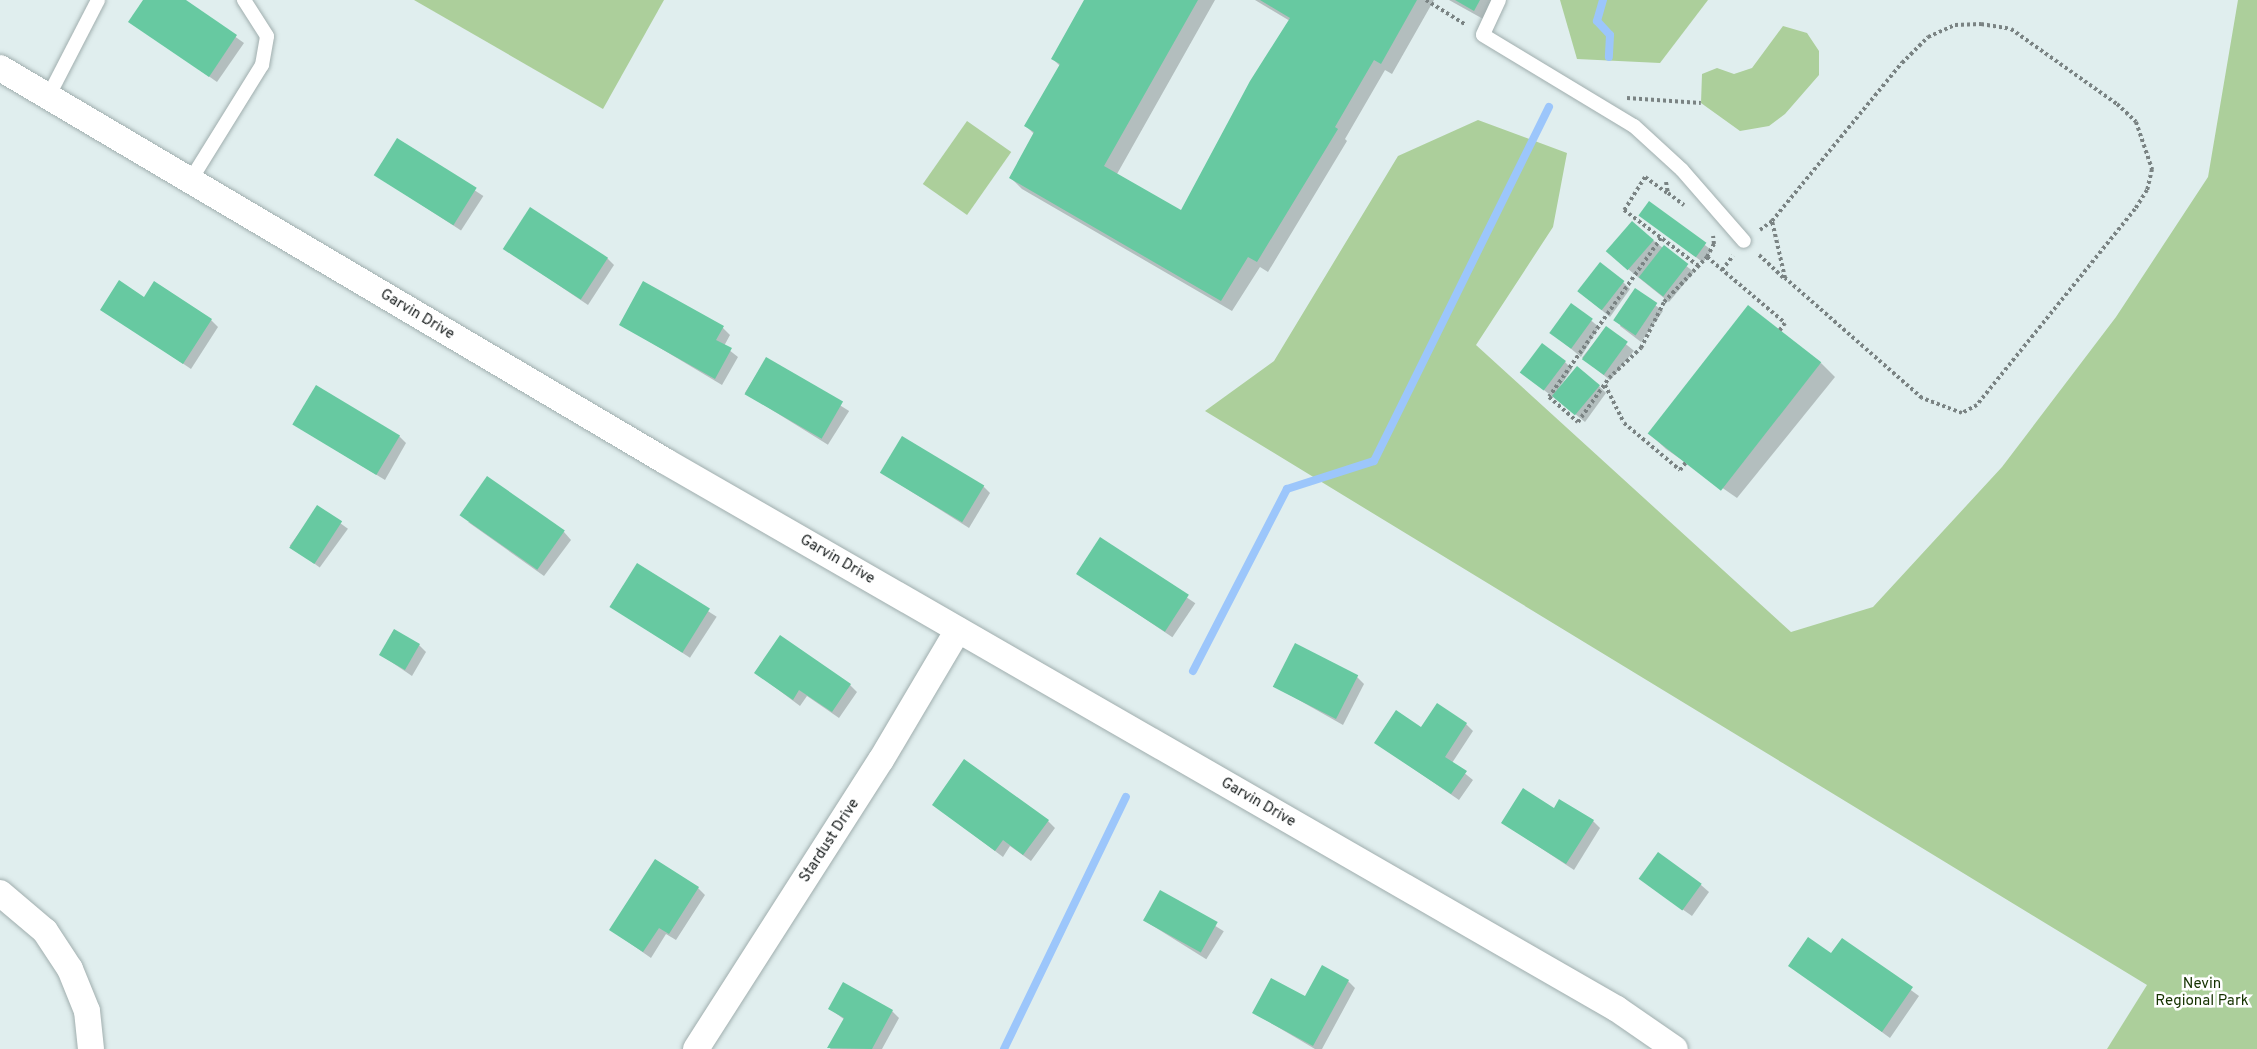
<!DOCTYPE html>
<style>
body{margin:0}
#map{position:relative;width:2257px;height:1049px;overflow:hidden;background:#e0eeee;font-family:Overpass,sans-serif}
div>[style]{position:absolute}
.green>*{inset:0;background:#accf9b;transform-origin:0 0}
.shadow>*{inset:0;background:#0003;transform-origin:0 0}
.stream>*{height:8px;margin:-4px;padding:0 4px;transform-origin:4px;border-radius:4px;background:#9cc6fb}
.building>*{inset:0;background:#67c9a1;transform-origin:0 0}
.path>*{height:4px;margin-top:-2px;transform-origin:0;background:repeating-linear-gradient(90deg,#7a8383 0 3px,transparent 0 6px)}
.roads{filter:drop-shadow(0 0 2px #a0aeae) drop-shadow(0 0 2px #a0aeae)}
.lane>*{height:14px;margin:-7px;padding:0 7px;transform-origin:7px;border-radius:7px;background:#fff}
.street>*{height:26px;margin:-13px;padding:0 13px;transform-origin:13px;border-radius:13px;background:#fff}
span{translate:-50% -50%;white-space:nowrap;text-align:center;line-height:1.15;-webkit-text-stroke:5px #fff;paint-order:stroke}
.street-label{font-size:15px;color:#171c1c}
.park-label{font-size:15px;color:#153200}
</style>
<div id="map">
<div class="green">
<div style="clip-path:polygon(414px 0,664px 0,603px 109px)"></div>
<div style="clip-path:polygon(1560px 0,1708px 0,1660px 63px,1577px 59px)"></div>
<div style="clip-path:polygon(2238px 0,2257px 0,2257px 1049px,2107px 1049px,2147px 985px,1205px 411px,1274px 361px,1398px 156px,1478px 120px,1567px 153px,1553px 227px,1476px 345px,1791px 632px,1873px 607px,2002px 467px,2116px 317px,2208px 177px)"></div>
<div style="clip-path:polygon(1783px 26px,1807px 33px,1819px 51px,1819px 75px,1785px 114px,1769px 126px,1740px 131px,1701px 103px,1702px 74px,1717px 68px,1734px 74px,1752px 68px)"></div>
<div style="left:967px;top:121px;width:54px;height:77px;rotate:35deg"></div>
</div>
<div class="shadow">
<div style="clip-path:polygon(145px 0,184px 0,244px 43px,217px 82px,130px 21px)"></div>
<div style="clip-path:polygon(1087px 0,1215px 0,1117px 174px,1181px 212px,1290px 21px,1255px 0,1434px 0,1392px 74px,1385px 70px,1345px 139px,1347px 141px,1268px 272px,1260px 267px,1232px 311px,1022px 189px,1011px 178px,1034px 134px,1026px 126px,1060px 66px,1053px 59px)"></div>
<div style="clip-path:polygon(1449px 0,1496px 0,1485px 20px)"></div>
<div style="left:397px;top:140px;width:103px;height:41px;rotate:33deg"></div>
<div style="left:1649px;top:203px;width:79px;height:15px;rotate:37deg"></div>
<div style="clip-path:polygon(1632px 224px,1694px 272px,1669px 302px,1618px 261px)"></div>
<div style="clip-path:polygon(505px 249px,607px 258px,614px 265px,588px 305px)"></div>
<div style="clip-path:polygon(1623px 282px,1630px 289px,1610px 317px,1581px 293px)"></div>
<div style="clip-path:polygon(1635px 290px,1663px 311px,1641px 342px,1620px 326px)"></div>
<div style="clip-path:polygon(145px 299px,211px 320px,218px 327px,191px 369px,102px 309px)"></div>
<div style="clip-path:polygon(1572px 305px,1599px 327px,1581px 357px,1553px 334px)"></div>
<div style="clip-path:polygon(620px 324px,723px 328px,730px 335px,724px 346px,738px 357px,722px 385px)"></div>
<div style="left:1606px;top:328px;width:36px;height:38px;rotate:39deg"></div>
<div style="left:766px;top:359px;width:98px;height:40px;rotate:32deg"></div>
<div style="clip-path:polygon(1565px 362px,1572px 369px,1553px 397px,1523px 374px)"></div>
<div style="clip-path:polygon(1821px 363px,1835px 377px,1737px 498px,1666px 449px,1651px 435px)"></div>
<div style="clip-path:polygon(1599px 386px,1606px 393px,1585px 422px,1564px 405px)"></div>
<div style="clip-path:polygon(295px 425px,399px 436px,406px 443px,385px 480px)"></div>
<div style="clip-path:polygon(882px 473px,983px 486px,990px 493px,969px 528px)"></div>
<div style="left:318px;top:507px;width:37px;height:48px;rotate:36deg"></div>
<div style="clip-path:polygon(468px 522px,564px 532px,571px 540px,544px 576px)"></div>
<div style="left:1100px;top:539px;width:115px;height:41px;rotate:34deg"></div>
<div style="left:637px;top:565px;width:95px;height:49px;rotate:33deg"></div>
<div style="clip-path:polygon(419px 645px,426px 652px,412px 676px,381px 655px)"></div>
<div style="clip-path:polygon(756px 673px,850px 685px,857px 692px,839px 718px,807px 696px,800px 706px)"></div>
<div style="clip-path:polygon(1357px 677px,1364px 684px,1343px 725px,1274px 686px)"></div>
<div style="clip-path:polygon(1466px 724px,1473px 731px,1452px 763px,1473px 780px,1459px 800px,1376px 743px,1422px 729px)"></div>
<div style="clip-path:polygon(934px 805px,1048px 821px,1055px 828px,1031px 861px,1010px 846px,1003px 857px)"></div>
<div style="clip-path:polygon(1554px 810px,1593px 821px,1600px 828px,1574px 870px,1503px 823px)"></div>
<div style="clip-path:polygon(1648px 885px,1701px 885px,1709px 892px,1692px 916px)"></div>
<div style="clip-path:polygon(698px 888px,705px 895px,676px 940px,666px 934px,651px 958px,611px 930px)"></div>
<div style="left:1161px;top:892px;width:74px;height:33px;rotate:32deg"></div>
<div style="clip-path:polygon(1842px 940px,1919px 996px,1890px 1038px,1790px 965px,1831px 955px)"></div>
<div style="clip-path:polygon(1348px 981px,1355px 988px,1322px 1049px,1315px 1049px,1254px 1013px,1306px 998px)"></div>
<div style="clip-path:polygon(830px 1009px,892px 1011px,899px 1018px,882px 1049px,830px 1049px,845px 1020px)"></div>
</div>
<div class="stream">
<div style="left:1603px;top:0;width:22px;rotate:106deg"></div>
<div style="left:1597px;top:21px;width:19px;rotate:47deg"></div>
<div style="left:1610px;top:35px;width:22px;rotate:93deg"></div>
<div style="left:1193px;top:671px;width:205px;rotate:-62.7deg"></div>
<div style="left:1287px;top:489px;width:91px;rotate:-17.8deg"></div>
<div style="left:1374px;top:461px;width:395px;rotate:-63.7deg"></div>
<div style="left:1004px;top:1049px;width:280px;rotate:-64.2deg"></div>
</div>
<div class="building">
<div style="clip-path:polygon(143px 0,186px 0,237px 35px,209px 77px,128px 22px)"></div>
<div style="clip-path:polygon(1084px 0,1198px 0,1104px 166px,1181px 210px,1250px 81px,1290px 18px,1260px 0,1417px 0,1381px 64px,1374px 60px,1335px 127px,1338px 129px,1257px 262px,1248px 257px,1221px 301px,1009px 178px,1034px 132px,1024px 126px,1060px 64px,1051px 59px)"></div>
<div style="clip-path:polygon(1455px 0,1480px 0,1474px 11px)"></div>
<div style="left:397px;top:138px;width:94px;height:44px;rotate:32deg"></div>
<div style="left:1649px;top:201px;width:71px;height:18px;rotate:36deg"></div>
<div style="left:530px;top:207px;width:93px;height:50px;rotate:33deg"></div>
<div style="left:1632px;top:221px;width:29px;height:40px;rotate:41deg"></div>
<div style="left:1664px;top:245px;width:31px;height:41px;rotate:38deg"></div>
<div style="left:1600px;top:262px;width:31px;height:37px;rotate:38deg"></div>
<div style="clip-path:polygon(119px 280px,144px 297px,154px 281px,212px 319px,183px 364px,100px 310px)"></div>
<div style="clip-path:polygon(643px 281px,724px 326px,716px 340px,732px 348px,715px 379px,619px 325px)"></div>
<div style="left:1635px;top:288px;width:27px;height:39px;rotate:34deg"></div>
<div style="left:1571px;top:303px;width:27px;height:37px;rotate:36deg"></div>
<div style="left:1748px;top:305px;width:93px;height:163px;rotate:38deg"></div>
<div style="left:1606px;top:326px;width:27px;height:41px;rotate:36deg"></div>
<div style="left:1542px;top:343px;width:30px;height:37px;rotate:37deg"></div>
<div style="left:766px;top:357px;width:89px;height:43px;rotate:30deg"></div>
<div style="left:1577px;top:366px;width:30px;height:39px;rotate:40deg"></div>
<div style="left:316px;top:385px;width:98px;height:46px;rotate:31deg"></div>
<div style="left:902px;top:436px;width:96px;height:43px;rotate:31deg"></div>
<div style="left:487px;top:476px;width:95px;height:48px;rotate:35deg"></div>
<div style="left:317px;top:505px;width:30px;height:51px;rotate:33deg"></div>
<div style="left:1100px;top:537px;width:106px;height:44px;rotate:33deg"></div>
<div style="left:637px;top:563px;width:86px;height:52px;rotate:32deg"></div>
<div style="left:394px;top:629px;width:30px;height:30px;rotate:30deg"></div>
<div style="clip-path:polygon(780px 635px,851px 684px,832px 712px,799px 690px,793px 700px,754px 673px)"></div>
<div style="left:1295px;top:643px;width:71px;height:49px;rotate:27deg"></div>
<div style="clip-path:polygon(1437px 703px,1467px 723px,1445px 757px,1467px 771px,1451px 794px,1374px 743px,1396px 710px,1421px 727px)"></div>
<div style="clip-path:polygon(964px 759px,1049px 820px,1023px 855px,1003px 840px,995px 851px,932px 805px)"></div>
<div style="clip-path:polygon(1523px 788px,1554px 808px,1559px 799px,1594px 820px,1566px 864px,1501px 823px)"></div>
<div style="left:1658px;top:852px;width:54px;height:33px;rotate:36deg"></div>
<div style="clip-path:polygon(655px 859px,699px 887px,669px 934px,659px 928px,643px 952px,609px 930px)"></div>
<div style="left:1160px;top:890px;width:66px;height:35px;rotate:29deg"></div>
<div style="clip-path:polygon(1808px 937px,1831px 953px,1842px 938px,1913px 987px,1882px 1032px,1788px 966px)"></div>
<div style="clip-path:polygon(1322px 965px,1349px 980px,1313px 1046px,1252px 1013px,1271px 978px,1305px 996px)"></div>
<div style="clip-path:polygon(843px 982px,893px 1010px,872px 1049px,827px 1048px,844px 1018px,828px 1009px)"></div>
</div>
<div class="path">
<div style="left:1426px;top:0;width:47px;rotate:32deg"></div>
<div style="left:1627px;top:98px;width:74px;rotate:3.9deg"></div>
<div style="left:1666px;top:182px;width:11px;rotate:80deg"></div>
<div style="left:1668px;top:193px;width:20px;rotate:37deg"></div>
<div style="left:1667px;top:193px;width:27px;rotate:-144deg"></div>
<div style="left:1645px;top:177px;width:39px;rotate:122deg"></div>
<div style="left:1624px;top:210px;width:95px;rotate:36.9deg"></div>
<div style="left:1760px;top:230px;width:15px;rotate:-37deg"></div>
<div style="left:1772px;top:221px;width:205px;rotate:-50.6deg"></div>
<div style="left:1902px;top:63px;width:37px;rotate:-45deg"></div>
<div style="left:1928px;top:37px;width:30px;rotate:-24deg"></div>
<div style="left:1955px;top:25px;width:26px;rotate:-2deg"></div>
<div style="left:1981px;top:24px;width:30px;rotate:9deg"></div>
<div style="left:2011px;top:29px;width:130px;rotate:35.3deg"></div>
<div style="left:2117px;top:104px;width:26px;rotate:43deg"></div>
<div style="left:2136px;top:122px;width:50px;rotate:71.2deg"></div>
<div style="left:2152px;top:169px;width:22px;rotate:103deg"></div>
<div style="left:2147px;top:190px;width:22px;rotate:122deg"></div>
<div style="left:2135px;top:209px;width:252px;rotate:128.9deg"></div>
<div style="left:1977px;top:405px;width:17px;rotate:152deg"></div>
<div style="left:1962px;top:413px;width:43px;rotate:-159.4deg"></div>
<div style="left:1922px;top:398px;width:182px;rotate:-138.8deg"></div>
<div style="left:1785px;top:278px;width:58px;rotate:-102.8deg"></div>
<div style="left:1661px;top:238px;width:194px;rotate:125.2deg"></div>
<div style="left:1549px;top:397px;width:38px;rotate:41deg"></div>
<div style="left:1578px;top:422px;width:54px;rotate:-54.8deg"></div>
<div style="left:1609px;top:378px;width:44px;rotate:-43.2deg"></div>
<div style="left:1641px;top:348px;width:51px;rotate:-63.4deg"></div>
<div style="left:1664px;top:302px;width:62px;rotate:-46.3deg"></div>
<div style="left:1707px;top:257px;width:15px;rotate:-62deg"></div>
<div style="left:1714px;top:244px;width:8px;rotate:-97deg"></div>
<div style="left:1759px;top:255px;width:34px;rotate:43deg"></div>
<div style="left:1707px;top:257px;width:102px;rotate:40.2deg"></div>
<div style="left:1785px;top:323px;width:9px;rotate:126deg"></div>
<div style="left:1722px;top:270px;width:18px;rotate:-52deg"></div>
<div style="left:1605px;top:385px;width:42px;rotate:63.4deg"></div>
<div style="left:1624px;top:423px;width:73px;rotate:40deg"></div>
<div style="left:1680px;top:470px;width:11px;rotate:-52deg"></div>
</div>
<div class="roads">
<div class="lane">
<div style="left:1499px;top:0;width:38px;rotate:115deg"></div>
<div style="left:1483px;top:35px;width:176px;rotate:31.1deg"></div>
<div style="left:1634px;top:126px;width:65px;rotate:42.5deg"></div>
<div style="left:1682px;top:170px;width:94px;rotate:48.9deg"></div>
<div style="left:48px;top:97px;width:109px;rotate:-62.7deg"></div>
<div style="left:190px;top:181px;width:137px;rotate:-58.2deg"></div>
<div style="left:262px;top:65px;width:29px;rotate:-80deg"></div>
<div style="left:267px;top:36px;width:43px;rotate:-122.6deg"></div>
</div>
<div class="street">
<div style="left:0;top:68px;width:772px;rotate:30.58deg"></div>
<div style="left:665px;top:461px;width:1098px;rotate:29.93deg"></div>
<div style="left:1617px;top:1009px;width:70px;rotate:34.6deg"></div>
<div style="left:0;top:893px;width:59px;rotate:40.2deg"></div>
<div style="left:45px;top:931px;width:45px;rotate:56.7deg"></div>
<div style="left:70px;top:969px;width:45px;rotate:68deg"></div>
<div style="left:87px;top:1011px;width:38px;rotate:84deg"></div>
<div style="left:696px;top:1049px;width:343px;rotate:-57.4deg"></div>
<div style="left:881px;top:760px;width:151px;rotate:-59.4deg"></div>
</div>
</div>
<div class="street-label">
<span style="left:417px;top:315px;rotate:31deg">Garvin Drive</span>
<span style="left:837px;top:560px;rotate:30deg">Garvin Drive</span>
<span style="left:1258px;top:803px;rotate:30deg">Garvin Drive</span>
<span style="left:830px;top:841px;rotate:-57deg">Stardust Drive</span>
</div>
<div class="park-label">
<span style="left:2202px;top:993px">Nevin<br>Regional Park</span>
</div>
</div>
